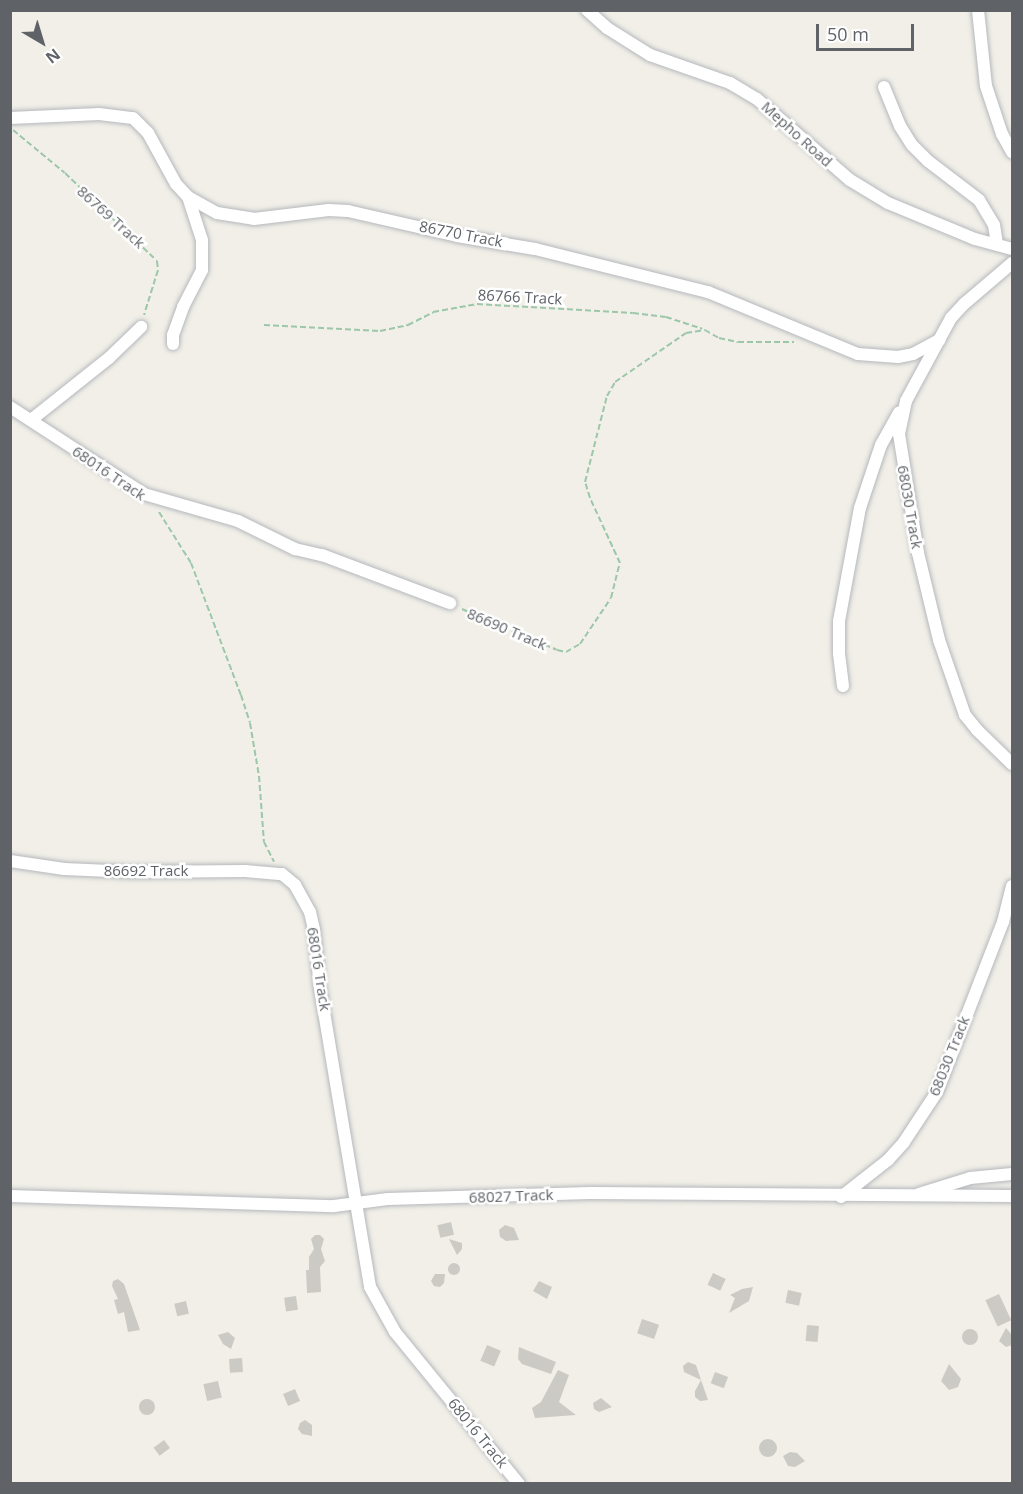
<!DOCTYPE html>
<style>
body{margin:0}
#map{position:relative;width:1023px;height:1494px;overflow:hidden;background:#f1efe8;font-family:"Open Sans",sans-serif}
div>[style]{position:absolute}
.building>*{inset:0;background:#cccac5;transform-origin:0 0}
.round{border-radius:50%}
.path>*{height:2px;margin-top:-1px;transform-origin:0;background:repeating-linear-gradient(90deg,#9cc7a9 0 6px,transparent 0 9px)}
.roads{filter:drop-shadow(0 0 2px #b5b8bc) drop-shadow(0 0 2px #b5b8bc)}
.minor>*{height:12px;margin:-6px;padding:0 6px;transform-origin:6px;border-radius:6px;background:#fff}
span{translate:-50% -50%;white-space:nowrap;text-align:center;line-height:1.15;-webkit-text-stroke:5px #fff;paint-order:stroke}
.street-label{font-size:15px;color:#5f6368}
.frame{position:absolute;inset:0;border:12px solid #5f6368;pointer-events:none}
.north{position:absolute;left:12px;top:12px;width:60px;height:60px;-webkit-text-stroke:4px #fff;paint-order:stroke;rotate:142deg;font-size:16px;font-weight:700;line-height:24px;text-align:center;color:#5f6368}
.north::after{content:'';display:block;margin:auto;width:21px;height:27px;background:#5f6368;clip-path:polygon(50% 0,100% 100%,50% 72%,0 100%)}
.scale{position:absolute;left:816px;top:24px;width:98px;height:27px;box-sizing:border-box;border:3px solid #5f6368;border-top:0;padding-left:8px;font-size:18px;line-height:21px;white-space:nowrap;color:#5f6368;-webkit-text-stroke:4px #fff;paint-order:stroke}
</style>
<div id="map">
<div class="building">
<div style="left:451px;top:1222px;width:13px;height:14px;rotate:77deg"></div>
<div style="clip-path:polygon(505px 1225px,514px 1228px,519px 1240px,506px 1241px,500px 1237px,499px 1230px)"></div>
<div style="clip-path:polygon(315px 1235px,320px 1235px,324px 1239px,321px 1249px,325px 1261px,320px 1267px,321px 1292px,307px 1293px,306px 1270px,309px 1270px,309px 1257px,314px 1249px,311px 1239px)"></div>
<div style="clip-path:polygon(449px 1239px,462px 1243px,462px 1249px,457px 1255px)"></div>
<div class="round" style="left:448px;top:1263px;width:12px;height:12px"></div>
<div style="left:713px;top:1273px;width:14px;height:13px;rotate:25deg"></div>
<div style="clip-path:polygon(435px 1274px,445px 1274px,444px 1283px,440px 1287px,434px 1286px,431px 1281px)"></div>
<div style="clip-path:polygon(118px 1279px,124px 1284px,140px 1330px,128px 1332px,124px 1312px,118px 1314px,114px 1300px,118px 1299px,112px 1286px,113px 1281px)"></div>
<div style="clip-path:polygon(539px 1281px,552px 1287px,547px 1299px,533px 1291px)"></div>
<div style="clip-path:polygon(753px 1287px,749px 1301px,729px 1313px,735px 1298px,730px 1295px,742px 1289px)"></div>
<div style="left:788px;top:1290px;width:14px;height:13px;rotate:12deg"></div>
<div style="left:999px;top:1294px;width:29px;height:15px;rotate:65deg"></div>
<div style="left:296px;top:1296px;width:14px;height:12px;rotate:82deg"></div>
<div style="left:186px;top:1301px;width:13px;height:12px;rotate:77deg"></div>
<div style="left:642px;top:1319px;width:18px;height:15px;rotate:19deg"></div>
<div style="left:807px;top:1325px;width:12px;height:16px;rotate:5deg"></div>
<div style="clip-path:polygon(1006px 1328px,1012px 1335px,1012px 1345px,1006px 1347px,999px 1341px)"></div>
<div class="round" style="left:962px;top:1329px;width:16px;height:16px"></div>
<div style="clip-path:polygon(228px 1332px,235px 1338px,231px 1349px,223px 1344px,218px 1335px)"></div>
<div style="left:487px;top:1345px;width:15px;height:17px;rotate:23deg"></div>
<div style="clip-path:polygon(519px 1347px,556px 1362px,551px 1374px,522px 1364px,518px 1359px)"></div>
<div style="left:242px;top:1358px;width:14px;height:13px;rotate:86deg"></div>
<div style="clip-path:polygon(688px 1362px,696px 1365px,701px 1380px,684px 1372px,683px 1366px)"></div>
<div style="clip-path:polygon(949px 1364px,961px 1379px,958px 1387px,949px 1390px,941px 1381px)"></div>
<div style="clip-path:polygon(558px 1370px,569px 1375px,559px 1402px,576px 1415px,535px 1418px,532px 1408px,541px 1402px)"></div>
<div style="left:715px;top:1372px;width:14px;height:12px;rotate:21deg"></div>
<div style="clip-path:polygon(701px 1380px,708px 1400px,700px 1401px,695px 1397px,695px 1391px)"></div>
<div style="left:218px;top:1381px;width:17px;height:15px;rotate:77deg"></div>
<div style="left:295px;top:1389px;width:13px;height:13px;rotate:67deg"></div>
<div style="clip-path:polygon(601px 1398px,612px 1407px,599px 1412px,594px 1409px,593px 1403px)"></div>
<div class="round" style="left:139px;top:1399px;width:16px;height:16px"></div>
<div style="clip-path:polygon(305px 1420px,312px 1425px,312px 1436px,302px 1434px,298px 1429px,300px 1423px)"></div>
<div class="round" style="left:759px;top:1439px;width:18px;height:18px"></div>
<div style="left:164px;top:1440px;width:10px;height:13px;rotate:53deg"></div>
<div style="clip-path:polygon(790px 1452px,797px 1453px,805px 1461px,795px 1467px,788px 1466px,783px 1456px)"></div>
</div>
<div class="path">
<div style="left:13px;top:130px;width:67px;rotate:39.6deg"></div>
<div style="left:65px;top:173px;width:127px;rotate:43.7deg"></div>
<div style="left:157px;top:261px;width:9px;rotate:84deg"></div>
<div style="left:158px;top:270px;width:47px;rotate:107.3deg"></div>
<div style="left:264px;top:325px;width:116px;rotate:3deg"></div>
<div style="left:380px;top:331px;width:29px;rotate:-12deg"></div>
<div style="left:408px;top:325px;width:28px;rotate:-27deg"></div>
<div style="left:433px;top:312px;width:45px;rotate:-10.3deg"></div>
<div style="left:477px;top:304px;width:156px;rotate:3.3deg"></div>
<div style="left:633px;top:313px;width:33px;rotate:7deg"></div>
<div style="left:666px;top:317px;width:38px;rotate:18deg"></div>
<div style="left:159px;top:512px;width:60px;rotate:57.9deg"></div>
<div style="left:191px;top:563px;width:141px;rotate:69.3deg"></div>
<div style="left:241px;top:695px;width:29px;rotate:72deg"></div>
<div style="left:250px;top:723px;width:54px;rotate:80.4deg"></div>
<div style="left:259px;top:776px;width:66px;rotate:85.7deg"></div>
<div style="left:264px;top:842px;width:22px;rotate:63deg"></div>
<div style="left:462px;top:609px;width:103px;rotate:23.3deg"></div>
<div style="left:557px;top:650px;width:9px;rotate:13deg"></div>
<div style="left:566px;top:652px;width:16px;rotate:-30deg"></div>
<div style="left:580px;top:644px;width:55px;rotate:-56deg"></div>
<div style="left:611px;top:598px;width:36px;rotate:-76deg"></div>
<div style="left:620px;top:563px;width:72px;rotate:-114.8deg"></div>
<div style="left:590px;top:498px;width:17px;rotate:-107deg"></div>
<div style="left:585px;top:482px;width:89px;rotate:-75.7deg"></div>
<div style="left:607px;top:396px;width:16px;rotate:-60deg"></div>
<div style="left:615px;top:382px;width:86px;rotate:-34.6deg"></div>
<div style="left:686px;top:333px;width:19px;rotate:-9deg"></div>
<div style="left:705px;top:330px;width:16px;rotate:30deg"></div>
<div style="left:719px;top:338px;width:19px;rotate:12deg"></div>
<div style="left:738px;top:342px;width:56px"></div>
</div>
<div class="roads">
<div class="minor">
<div style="left:587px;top:10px;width:27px;rotate:42deg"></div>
<div style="left:607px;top:28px;width:51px;rotate:32.1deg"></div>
<div style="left:650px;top:55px;width:85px;rotate:19.3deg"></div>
<div style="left:730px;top:83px;width:31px;rotate:31deg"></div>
<div style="left:757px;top:99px;width:123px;rotate:41.1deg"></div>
<div style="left:850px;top:180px;width:44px;rotate:31.2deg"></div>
<div style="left:888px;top:203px;width:94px;rotate:22.5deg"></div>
<div style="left:975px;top:239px;width:38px;rotate:15deg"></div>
<div style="left:978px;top:10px;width:76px;rotate:84deg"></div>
<div style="left:986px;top:86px;width:51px;rotate:71.6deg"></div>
<div style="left:1002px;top:134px;width:21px;rotate:61deg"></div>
<div style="left:884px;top:87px;width:42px;rotate:67.7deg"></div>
<div style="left:900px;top:126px;width:22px;rotate:58deg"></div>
<div style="left:912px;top:145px;width:23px;rotate:45deg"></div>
<div style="left:928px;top:161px;width:64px;rotate:37.4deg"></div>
<div style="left:979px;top:200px;width:29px;rotate:59deg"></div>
<div style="left:994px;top:225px;width:20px;rotate:81deg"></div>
<div style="left:10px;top:118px;width:89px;rotate:-2.6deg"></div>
<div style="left:99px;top:114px;width:34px;rotate:7deg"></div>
<div style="left:133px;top:118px;width:21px;rotate:45deg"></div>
<div style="left:148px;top:133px;width:58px;rotate:61.2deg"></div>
<div style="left:176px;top:184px;width:18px;rotate:47deg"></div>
<div style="left:188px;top:197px;width:33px;rotate:29deg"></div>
<div style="left:217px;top:213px;width:37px;rotate:9deg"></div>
<div style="left:254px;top:219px;width:75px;rotate:-6.9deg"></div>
<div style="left:328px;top:210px;width:20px;rotate:3deg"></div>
<div style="left:348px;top:211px;width:112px;rotate:12.9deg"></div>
<div style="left:457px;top:236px;width:79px;rotate:9.5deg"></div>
<div style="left:535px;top:249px;width:178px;rotate:14deg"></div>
<div style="left:708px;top:292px;width:162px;rotate:22.5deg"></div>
<div style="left:858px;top:354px;width:40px;rotate:4.3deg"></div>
<div style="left:898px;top:357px;width:15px;rotate:-11deg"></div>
<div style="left:913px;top:354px;width:30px;rotate:-28deg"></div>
<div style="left:1012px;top:263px;width:63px;rotate:139.5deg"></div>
<div style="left:964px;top:304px;width:19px;rotate:133deg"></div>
<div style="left:951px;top:318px;width:94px;rotate:118.5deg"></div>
<div style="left:906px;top:401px;width:34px;rotate:102deg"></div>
<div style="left:899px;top:434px;width:121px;rotate:80.9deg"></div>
<div style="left:918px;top:553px;width:89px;rotate:76.4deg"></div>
<div style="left:939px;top:640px;width:79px;rotate:70.9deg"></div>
<div style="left:965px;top:715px;width:19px;rotate:51deg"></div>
<div style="left:977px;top:730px;width:49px;rotate:44.2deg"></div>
<div style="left:173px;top:344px;width:9px;rotate:-90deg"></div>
<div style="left:173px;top:335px;width:30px;rotate:-70deg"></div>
<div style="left:183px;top:307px;width:42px;rotate:-62.8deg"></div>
<div style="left:202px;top:270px;width:30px;rotate:-90deg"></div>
<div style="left:202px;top:240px;width:45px;rotate:-108deg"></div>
<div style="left:10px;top:407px;width:160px;rotate:33deg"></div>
<div style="left:144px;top:494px;width:98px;rotate:16deg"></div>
<div style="left:238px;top:521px;width:64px;rotate:26.2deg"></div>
<div style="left:295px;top:549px;width:28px;rotate:13deg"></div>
<div style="left:322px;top:555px;width:137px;rotate:20.6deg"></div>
<div style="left:31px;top:420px;width:100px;rotate:-38.5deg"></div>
<div style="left:109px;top:358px;width:45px;rotate:-44.1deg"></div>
<div style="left:843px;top:686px;width:32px;rotate:-97deg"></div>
<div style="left:839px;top:654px;width:33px;rotate:-90deg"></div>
<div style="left:839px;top:621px;width:115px;rotate:-79.5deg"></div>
<div style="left:860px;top:508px;width:66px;rotate:-71.6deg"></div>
<div style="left:881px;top:445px;width:37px;rotate:-61deg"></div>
<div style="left:10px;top:861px;width:55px;rotate:8.4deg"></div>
<div style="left:64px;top:869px;width:69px;rotate:2.5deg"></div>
<div style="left:133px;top:872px;width:112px;rotate:-0.5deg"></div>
<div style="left:245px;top:871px;width:37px;rotate:5deg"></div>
<div style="left:282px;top:874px;width:17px;rotate:40deg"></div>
<div style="left:295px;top:885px;width:31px;rotate:61deg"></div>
<div style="left:310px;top:912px;width:18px;rotate:77deg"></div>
<div style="left:314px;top:930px;width:58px;rotate:84.1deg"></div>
<div style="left:320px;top:988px;width:303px;rotate:80.5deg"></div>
<div style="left:370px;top:1287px;width:51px;rotate:60.9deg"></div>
<div style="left:395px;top:1332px;width:196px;rotate:50.8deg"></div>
<div style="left:919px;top:1194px;width:53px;rotate:-17.4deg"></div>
<div style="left:970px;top:1178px;width:42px;rotate:-5.4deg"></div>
<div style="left:10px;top:1196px;width:324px;rotate:1.8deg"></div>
<div style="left:334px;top:1206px;width:54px;rotate:-7.4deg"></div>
<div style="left:388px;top:1199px;width:202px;rotate:-1.7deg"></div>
<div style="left:590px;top:1193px;width:422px;rotate:0.4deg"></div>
<div style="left:841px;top:1197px;width:60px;rotate:-38.2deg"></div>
<div style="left:888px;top:1160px;width:24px;rotate:-48deg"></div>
<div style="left:904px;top:1142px;width:60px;rotate:-56.6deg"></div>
<div style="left:937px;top:1092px;width:182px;rotate:-68.8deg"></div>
<div style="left:1003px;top:922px;width:37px;rotate:-76deg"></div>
</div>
</div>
<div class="street-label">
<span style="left:797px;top:134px;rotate:42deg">Mepho Road</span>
<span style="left:111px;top:217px;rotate:42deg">86769 Track</span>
<span style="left:461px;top:234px;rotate:11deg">86770 Track</span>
<span style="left:520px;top:297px;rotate:3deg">86766 Track</span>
<span style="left:109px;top:473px;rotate:34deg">68016 Track</span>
<span style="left:910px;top:507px;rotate:80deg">68030 Track</span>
<span style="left:507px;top:629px;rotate:23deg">86690 Track</span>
<span style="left:146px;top:871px">86692 Track</span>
<span style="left:319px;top:969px;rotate:81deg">68016 Track</span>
<span style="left:949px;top:1056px;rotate:-68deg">68030 Track</span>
<span style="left:511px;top:1196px;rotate:-2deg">68027 Track</span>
<span style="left:478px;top:1433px;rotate:51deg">68016 Track</span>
</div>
<div class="frame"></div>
<div class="north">N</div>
<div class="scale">50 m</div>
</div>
